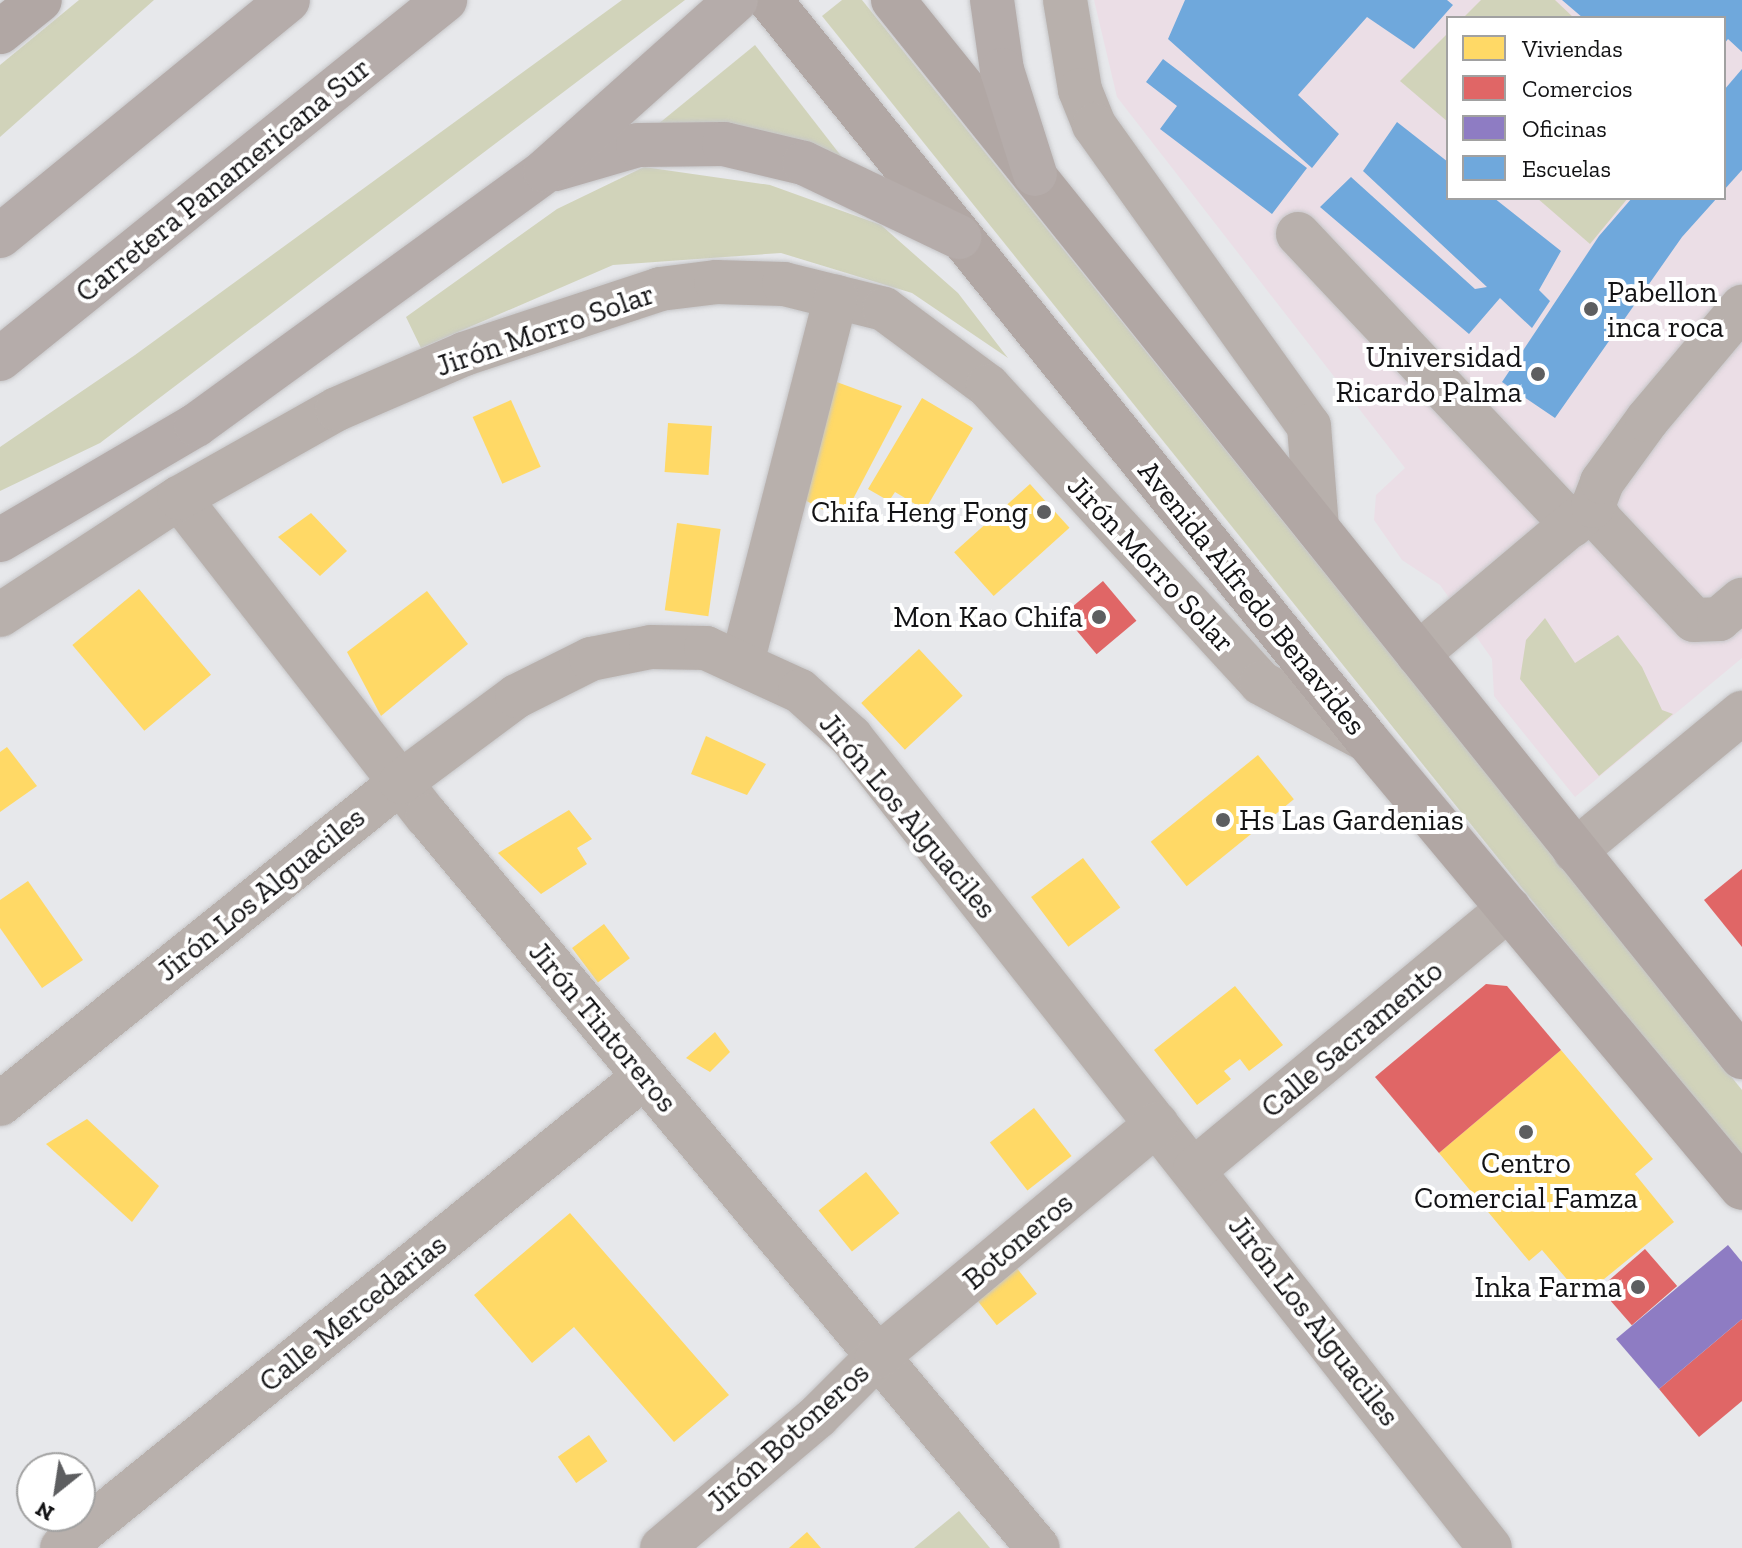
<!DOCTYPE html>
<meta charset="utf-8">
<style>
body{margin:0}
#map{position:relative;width:1742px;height:1548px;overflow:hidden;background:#e7e8eb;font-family:"Zilla Slab",serif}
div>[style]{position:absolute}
.education>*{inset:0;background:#ebdee6}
.green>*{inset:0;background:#d1d3ba}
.homes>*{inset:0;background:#ffd966;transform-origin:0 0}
.shops>*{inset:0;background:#e06666;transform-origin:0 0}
.offices>*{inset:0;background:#8e7cc3}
.schools>*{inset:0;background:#6fa8dc}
.roads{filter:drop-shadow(0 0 2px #c6c6c8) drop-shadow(0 0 2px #c6c6c8)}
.minor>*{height:44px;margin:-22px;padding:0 22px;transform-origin:22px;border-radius:22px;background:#b8b0ac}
.major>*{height:44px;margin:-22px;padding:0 22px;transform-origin:22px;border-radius:22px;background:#b1a7a4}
.highway>*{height:44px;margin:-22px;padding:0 22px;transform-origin:22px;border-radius:22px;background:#b5acaa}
.dots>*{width:22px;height:22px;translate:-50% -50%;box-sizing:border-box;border:4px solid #fff;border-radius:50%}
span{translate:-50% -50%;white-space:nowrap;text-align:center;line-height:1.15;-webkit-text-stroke:8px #fff;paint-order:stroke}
.street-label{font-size:30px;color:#131315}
.poi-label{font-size:30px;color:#131315}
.left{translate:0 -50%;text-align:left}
.right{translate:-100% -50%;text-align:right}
.legend{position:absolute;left:1446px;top:16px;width:280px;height:184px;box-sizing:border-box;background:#fff;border:2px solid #a1a1a1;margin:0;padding:10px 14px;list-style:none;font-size:24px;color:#131315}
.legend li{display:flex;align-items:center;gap:16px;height:40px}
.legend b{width:40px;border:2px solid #a1a1a1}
.north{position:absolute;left:16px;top:1452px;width:80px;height:80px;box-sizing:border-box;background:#fff;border:2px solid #a1a1a1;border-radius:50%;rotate:210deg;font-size:22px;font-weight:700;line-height:32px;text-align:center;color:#131315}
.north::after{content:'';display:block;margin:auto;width:28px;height:36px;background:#5d5e60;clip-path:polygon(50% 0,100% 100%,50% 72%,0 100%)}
</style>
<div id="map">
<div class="education">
<div style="clip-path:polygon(evenodd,1094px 0,1742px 0,1742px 658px,1575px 797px,1494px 696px,1492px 659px,1440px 585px,1402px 560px,1374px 520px,1376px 495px,1405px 468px,1117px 97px,1094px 0,1448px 18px,1724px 18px,1724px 198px,1448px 198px,1448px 18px)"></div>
</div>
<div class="green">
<div style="clip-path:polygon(79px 0,154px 0,0 137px,0 65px)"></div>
<div style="clip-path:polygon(622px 0,685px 0,100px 443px,0 491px,0 447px,135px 355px)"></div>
<div style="clip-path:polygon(842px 0,862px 0,1742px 1090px,1742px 1162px,822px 16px)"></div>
<div style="clip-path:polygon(1481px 0,1555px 0,1574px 18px,1463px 18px)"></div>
<div style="clip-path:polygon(1448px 33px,1448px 122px,1400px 81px)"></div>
<div style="clip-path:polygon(755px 45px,852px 170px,657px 125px)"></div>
<div style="clip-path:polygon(644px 167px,770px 185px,881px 225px,958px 293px,1008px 358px,912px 293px,781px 253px,613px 265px,421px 348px,406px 317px,557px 209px)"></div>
<div style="clip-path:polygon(1537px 198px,1628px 198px,1590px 244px)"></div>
<div style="clip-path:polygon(1545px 618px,1575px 663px,1618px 635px,1642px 667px,1662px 710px,1673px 714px,1599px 776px,1520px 679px,1526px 640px)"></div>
<div style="clip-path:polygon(959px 1511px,990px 1548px,914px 1548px)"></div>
</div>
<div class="homes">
<div style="clip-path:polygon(834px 381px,902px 406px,842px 520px,801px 498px)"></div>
<div style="clip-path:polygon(922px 398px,973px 428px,925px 510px,895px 492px,889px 501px,868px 489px)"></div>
<div style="left:511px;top:400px;width:73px;height:42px;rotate:66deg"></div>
<div style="left:668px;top:423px;width:44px;height:49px;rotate:4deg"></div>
<div style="left:1030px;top:484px;width:59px;height:102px;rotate:48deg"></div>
<div style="clip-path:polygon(311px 513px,347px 551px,320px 576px,278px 537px)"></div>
<div style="left:677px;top:523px;width:44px;height:88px;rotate:8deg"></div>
<div style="left:139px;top:589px;width:112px;height:87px;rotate:50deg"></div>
<div style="clip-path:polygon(427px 591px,468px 644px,381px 716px,347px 652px)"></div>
<div style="left:919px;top:649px;width:64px;height:79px;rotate:47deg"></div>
<div style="clip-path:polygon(706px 736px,766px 764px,747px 795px,691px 774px)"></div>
<div style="clip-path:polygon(7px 747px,37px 786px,0 812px,0 752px)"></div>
<div style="left:1258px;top:755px;width:57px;height:138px;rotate:51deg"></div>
<div style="clip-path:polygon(569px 810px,592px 839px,577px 848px,587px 864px,541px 894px,498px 853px)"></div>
<div style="left:1083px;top:858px;width:62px;height:65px;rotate:53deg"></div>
<div style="clip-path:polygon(28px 881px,83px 960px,42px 988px,0 928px,0 900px)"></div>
<div style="left:604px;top:924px;width:43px;height:40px;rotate:53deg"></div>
<div style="clip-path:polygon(1235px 986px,1283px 1045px,1249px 1071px,1240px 1059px,1224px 1071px,1231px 1079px,1197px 1105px,1154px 1050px)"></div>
<div style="clip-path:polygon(715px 1032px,730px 1052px,710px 1072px,686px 1058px)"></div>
<div style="clip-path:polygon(1561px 1050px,1653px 1159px,1635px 1174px,1674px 1222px,1582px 1297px,1542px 1250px,1529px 1261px,1439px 1153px)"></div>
<div style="left:1034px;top:1108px;width:61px;height:56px;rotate:52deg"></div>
<div style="clip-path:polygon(87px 1119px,159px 1186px,132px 1222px,46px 1144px)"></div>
<div style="left:866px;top:1172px;width:53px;height:61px;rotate:51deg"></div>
<div style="clip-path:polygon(570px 1213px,729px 1395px,674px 1442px,574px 1327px,532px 1363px,474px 1295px)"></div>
<div style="left:1016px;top:1267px;width:34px;height:51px;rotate:52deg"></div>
<div style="left:589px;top:1435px;width:32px;height:38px;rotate:55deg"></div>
<div style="clip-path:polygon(807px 1532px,821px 1548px,789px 1548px)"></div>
</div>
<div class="shops">
<div style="left:1103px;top:581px;width:52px;height:52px;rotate:50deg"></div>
<div style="clip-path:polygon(1742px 869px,1742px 947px,1704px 900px)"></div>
<div style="clip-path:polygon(1486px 984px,1507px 986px,1561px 1050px,1439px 1153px,1375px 1077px)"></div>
<div style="left:1645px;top:1249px;width:49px;height:60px;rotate:49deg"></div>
<div style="clip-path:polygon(1742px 1319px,1742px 1401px,1699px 1437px,1659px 1389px)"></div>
</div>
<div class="offices">
<div style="clip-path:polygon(1728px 1245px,1742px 1262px,1742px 1319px,1659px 1389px,1616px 1339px)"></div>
</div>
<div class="schools">
<div style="clip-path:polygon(1185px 0,1447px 0,1453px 5px,1414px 49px,1367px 17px,1298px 95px,1339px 134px,1312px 168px,1168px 39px)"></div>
<div style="clip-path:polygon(1562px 0,1742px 0,1742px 52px,1728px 39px,1724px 44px,1724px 18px,1583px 18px)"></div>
<div style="clip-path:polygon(1163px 59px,1307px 168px,1272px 214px,1160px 129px,1177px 106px,1146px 82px)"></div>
<div style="clip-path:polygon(1742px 69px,1742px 170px,1724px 190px,1724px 90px)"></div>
<div style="clip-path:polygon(1397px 122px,1448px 162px,1448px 198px,1494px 198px,1561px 251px,1539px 290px,1550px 301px,1532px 328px,1500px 298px,1469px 334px,1320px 207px,1351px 177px,1475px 289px,1487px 287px,1363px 171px)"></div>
<div style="clip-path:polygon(1632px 198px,1717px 198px,1682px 237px,1555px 418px,1502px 382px,1599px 236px)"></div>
</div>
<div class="roads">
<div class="minor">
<div style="left:1065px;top:0;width:91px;rotate:80.5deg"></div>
<div style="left:1080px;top:90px;width:38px;rotate:68deg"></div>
<div style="left:1094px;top:125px;width:370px;rotate:54.5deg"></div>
<div style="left:1309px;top:426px;width:102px;rotate:85.5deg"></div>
<div style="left:1298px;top:234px;width:400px;rotate:46.7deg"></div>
<div style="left:179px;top:498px;width:403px;rotate:52.1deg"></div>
<div style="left:427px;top:816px;width:953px;rotate:50.15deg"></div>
<div style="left:1593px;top:506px;width:16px;rotate:63deg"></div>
<div style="left:1600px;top:520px;width:137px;rotate:46.8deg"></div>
<div style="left:1694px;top:620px;width:25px;rotate:-2deg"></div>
<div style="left:1719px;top:619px;width:30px;rotate:-40deg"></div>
<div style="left:0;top:615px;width:214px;rotate:-33.2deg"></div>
<div style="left:179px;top:498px;width:181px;rotate:-29.4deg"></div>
<div style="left:337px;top:409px;width:138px;rotate:-23.4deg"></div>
<div style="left:464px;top:354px;width:206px;rotate:-18.3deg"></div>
<div style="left:660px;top:289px;width:56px;rotate:-7.1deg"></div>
<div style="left:716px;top:282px;width:68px;rotate:1.7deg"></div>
<div style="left:784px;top:284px;width:103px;rotate:14deg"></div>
<div style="left:884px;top:309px;width:129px;rotate:36.5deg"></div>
<div style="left:988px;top:386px;width:403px;rotate:47.4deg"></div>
<div style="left:1261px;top:683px;width:120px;rotate:28.3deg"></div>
<div style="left:1418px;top:654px;width:229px;rotate:-40.2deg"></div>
<div style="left:1593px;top:506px;width:26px;rotate:-69deg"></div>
<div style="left:1602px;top:482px;width:77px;rotate:-54deg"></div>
<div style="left:1647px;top:420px;width:148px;rotate:-49.9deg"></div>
<div style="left:742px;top:663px;width:378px;rotate:-75.6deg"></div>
<div style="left:1575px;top:851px;width:217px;rotate:-39.6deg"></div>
<div style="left:0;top:1104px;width:514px;rotate:-38.76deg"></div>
<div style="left:401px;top:782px;width:144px;rotate:-36.6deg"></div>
<div style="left:517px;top:696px;width:83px;rotate:-26.6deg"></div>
<div style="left:591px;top:659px;width:61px;rotate:-11.3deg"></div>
<div style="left:651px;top:647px;width:55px;rotate:1deg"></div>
<div style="left:706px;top:648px;width:103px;rotate:24.6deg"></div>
<div style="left:800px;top:691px;width:69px;rotate:42deg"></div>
<div style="left:851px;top:737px;width:1032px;rotate:51.76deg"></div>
<div style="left:1195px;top:1169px;width:408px;rotate:-39.7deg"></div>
<div style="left:62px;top:1548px;width:749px;rotate:-38.98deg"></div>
<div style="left:662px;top:1548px;width:204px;rotate:-40.2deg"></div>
<div style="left:818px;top:1416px;width:83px;rotate:-45deg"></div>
<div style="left:877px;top:1357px;width:364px;rotate:-39.8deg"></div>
</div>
<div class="major">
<div style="left:770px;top:0;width:951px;rotate:51.1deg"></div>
<div style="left:1367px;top:740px;width:584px;rotate:50.07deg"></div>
<div style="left:893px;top:0;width:1356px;rotate:51.23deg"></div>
<div style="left:0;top:32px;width:51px;rotate:-38.7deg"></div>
</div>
<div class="highway">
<div style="left:992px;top:0;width:71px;rotate:81.9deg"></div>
<div style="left:1002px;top:70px;width:109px;rotate:72.4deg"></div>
<div style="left:555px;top:169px;width:86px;rotate:-16.1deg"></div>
<div style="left:638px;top:145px;width:86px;rotate:-0.7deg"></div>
<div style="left:724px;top:144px;width:82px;rotate:13.4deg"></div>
<div style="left:804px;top:163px;width:172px;rotate:25.5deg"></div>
<div style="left:0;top:236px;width:372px;rotate:-39.3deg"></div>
<div style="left:0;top:359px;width:572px;rotate:-38.89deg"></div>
<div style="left:0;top:540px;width:227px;rotate:-30.4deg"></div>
<div style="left:196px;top:425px;width:432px;rotate:-36deg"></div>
<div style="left:545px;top:171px;width:256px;rotate:-41.8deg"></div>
</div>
</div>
<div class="dots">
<div style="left:1591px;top:309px;background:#5d5e60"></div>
<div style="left:1538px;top:374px;background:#5d5e60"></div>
<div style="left:1044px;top:512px;background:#5d5e60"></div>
<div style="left:1099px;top:617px;background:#5d5e60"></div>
<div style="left:1223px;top:820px;background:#5d5e60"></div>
<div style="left:1526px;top:1132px;background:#5d5e60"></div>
<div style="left:1638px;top:1287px;background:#5d5e60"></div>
</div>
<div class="street-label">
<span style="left:223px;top:180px;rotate:-39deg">Carretera Panamericana Sur</span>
<span style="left:545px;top:330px;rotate:-19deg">Jirón Morro Solar</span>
<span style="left:1151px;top:564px;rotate:47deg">Jirón Morro Solar</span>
<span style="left:1252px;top:598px;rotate:51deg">Avenida Alfredo Benavides</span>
<span style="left:908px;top:816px;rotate:50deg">Jirón Los Alguaciles</span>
<span style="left:261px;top:894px;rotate:-39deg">Jirón Los Alguaciles</span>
<span style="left:603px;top:1027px;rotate:50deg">Jirón Tintoreros</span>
<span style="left:1352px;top:1039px;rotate:-40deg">Calle Sacramento</span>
<span style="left:1018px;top:1241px;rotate:-40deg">Botoneros</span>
<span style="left:353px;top:1313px;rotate:-39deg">Calle Mercedarias</span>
<span style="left:1314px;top:1321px;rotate:52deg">Jirón Los Alguaciles</span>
<span style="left:788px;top:1437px;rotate:-42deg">Jirón Botoneros</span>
</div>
<div class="poi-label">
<span class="left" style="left:1607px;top:309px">Pabellon<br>inca roca</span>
<span class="right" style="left:1522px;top:374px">Universidad<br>Ricardo Palma</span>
<span class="right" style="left:1028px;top:512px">Chifa Heng Fong</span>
<span class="right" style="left:1083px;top:617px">Mon Kao Chifa</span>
<span class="left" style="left:1239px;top:820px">Hs Las Gardenias</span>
<span style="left:1526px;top:1180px">Centro<br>Comercial Famza</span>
<span class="right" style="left:1622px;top:1287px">Inka Farma</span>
</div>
<ul class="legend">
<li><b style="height:22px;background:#ffd966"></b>Viviendas</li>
<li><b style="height:22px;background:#e06666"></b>Comercios</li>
<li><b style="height:22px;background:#8e7cc3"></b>Oficinas</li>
<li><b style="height:22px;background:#6fa8dc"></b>Escuelas</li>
</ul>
<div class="north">N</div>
</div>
